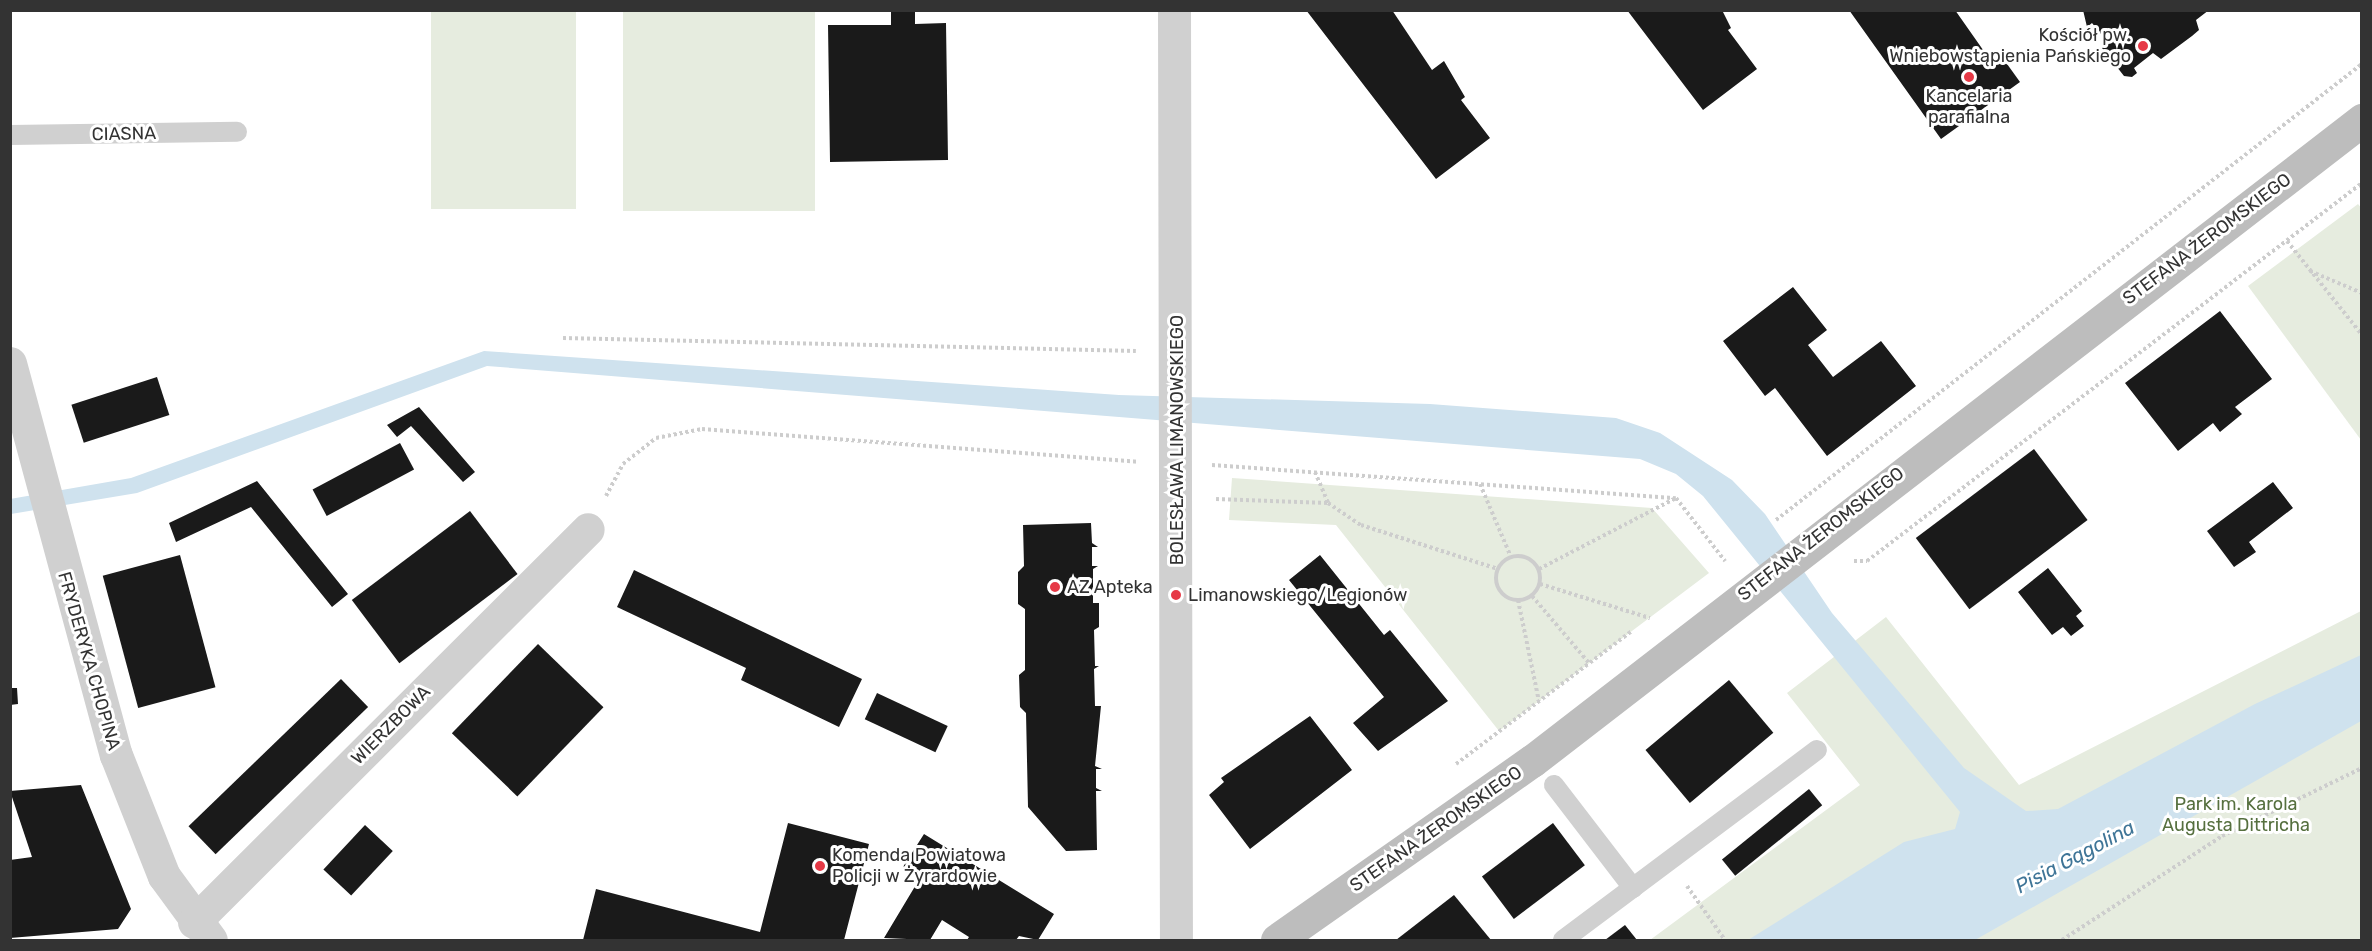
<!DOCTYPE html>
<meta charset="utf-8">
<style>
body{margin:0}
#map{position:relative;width:2372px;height:951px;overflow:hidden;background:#fff;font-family:Rubik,sans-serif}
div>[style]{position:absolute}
.green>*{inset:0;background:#e6ecdf;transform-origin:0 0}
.water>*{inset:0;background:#cfe2ee}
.building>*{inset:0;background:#1a1a1a;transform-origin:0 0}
.path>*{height:4px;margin-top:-2px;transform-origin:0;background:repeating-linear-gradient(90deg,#cdcdcd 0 3px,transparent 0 6px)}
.path>.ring{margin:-2px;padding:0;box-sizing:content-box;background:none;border:4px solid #cdcdcd;border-radius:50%}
.lane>*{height:20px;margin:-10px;padding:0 10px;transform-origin:10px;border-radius:10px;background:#d0d0d0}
.street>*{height:33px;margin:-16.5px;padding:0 16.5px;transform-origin:16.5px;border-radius:16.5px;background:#d0d0d0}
.secondary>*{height:33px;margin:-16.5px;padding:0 16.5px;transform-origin:16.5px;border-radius:16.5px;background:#bdbdbd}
.dots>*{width:16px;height:16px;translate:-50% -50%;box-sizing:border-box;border:3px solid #fff;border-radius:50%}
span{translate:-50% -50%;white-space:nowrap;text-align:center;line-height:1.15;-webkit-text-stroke:6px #fff;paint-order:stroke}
.poi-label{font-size:18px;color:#333}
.right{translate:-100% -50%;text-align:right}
.left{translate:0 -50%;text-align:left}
.street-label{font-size:18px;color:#333}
.park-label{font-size:18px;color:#56703f}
.water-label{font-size:20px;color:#3f7597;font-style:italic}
.frame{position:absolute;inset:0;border:12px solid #333;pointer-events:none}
</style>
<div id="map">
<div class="green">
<div style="left:431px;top:11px;width:145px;height:198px"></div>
<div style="left:623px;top:11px;width:192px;height:200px"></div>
<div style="clip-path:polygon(2358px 204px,2362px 209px,2361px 440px,2248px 286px)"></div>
<div style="clip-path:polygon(1232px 478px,1652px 508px,1709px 573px,1499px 731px,1336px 525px,1229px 520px)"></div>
<div style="clip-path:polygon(2361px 611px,2361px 940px,1650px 940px,1860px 785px,1787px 693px,1886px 617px,2019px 785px)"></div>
</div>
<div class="water">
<div style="clip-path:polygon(484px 351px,1119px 395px,1430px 404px,1616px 418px,1660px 433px,1732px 480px,1765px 514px,1832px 613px,1964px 768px,2026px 811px,2058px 809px,2255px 704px,2361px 655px,2361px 721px,1975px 940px,1748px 940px,1904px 842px,1955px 829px,1960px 812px,1703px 496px,1676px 474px,1640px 459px,487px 366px,137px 493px,11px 514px,10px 499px,131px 478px)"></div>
</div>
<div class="building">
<div style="clip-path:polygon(891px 10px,915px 10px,915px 24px,946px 23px,948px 160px,830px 162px,828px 25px,891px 25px)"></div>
<div style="clip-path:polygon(1306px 10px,1392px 10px,1432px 70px,1444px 61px,1465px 97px,1461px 100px,1490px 138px,1436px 179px)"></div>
<div style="clip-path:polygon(1627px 10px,1722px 10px,1731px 28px,1728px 30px,1757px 69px,1703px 110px)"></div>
<div style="clip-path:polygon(1849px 10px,1955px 10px,1988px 57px,1997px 50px,2020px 82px,1941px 139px)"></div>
<div style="clip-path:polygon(2083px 10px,2209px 10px,2196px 20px,2199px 30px,2192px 36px,2161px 59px,2153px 53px,2134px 68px,2137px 73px,2132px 77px,2124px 76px,2102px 48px,2108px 43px,2092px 23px,2087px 27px)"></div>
<div style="clip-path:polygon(1793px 287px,1827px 330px,1808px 345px,1833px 377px,1881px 341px,1916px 386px,1827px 456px,1775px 388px,1765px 396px,1723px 341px)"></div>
<div style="clip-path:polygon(2220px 311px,2272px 379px,2235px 407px,2242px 414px,2220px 432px,2213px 423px,2178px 451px,2125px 383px)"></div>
<div style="left:157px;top:377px;width:40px;height:90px;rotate:72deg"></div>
<div style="clip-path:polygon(419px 407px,475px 472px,463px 482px,411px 426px,397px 437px,387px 425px)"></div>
<div style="left:400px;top:443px;width:30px;height:99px;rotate:62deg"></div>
<div style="left:2034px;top:449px;width:89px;height:148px;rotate:53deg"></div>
<div style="clip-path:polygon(257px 481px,348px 594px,332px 607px,251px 507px,176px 542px,169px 523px)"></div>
<div style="clip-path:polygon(2273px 482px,2293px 508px,2249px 542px,2256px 552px,2234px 567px,2207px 531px)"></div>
<div style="left:470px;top:511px;width:79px;height:148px;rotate:53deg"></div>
<div style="clip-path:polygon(1091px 523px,1092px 543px,1098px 547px,1092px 547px,1092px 566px,1098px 566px,1093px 569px,1093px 603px,1099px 603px,1099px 627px,1094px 630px,1095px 666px,1099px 666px,1094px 669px,1095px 706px,1101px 706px,1095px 766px,1102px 769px,1096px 769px,1096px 788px,1102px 791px,1096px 791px,1097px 850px,1066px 851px,1028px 807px,1026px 713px,1020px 707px,1019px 675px,1025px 670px,1025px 609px,1018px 604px,1018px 572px,1024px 566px,1023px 525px)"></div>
<div style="left:180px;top:555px;width:137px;height:80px;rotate:75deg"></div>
<div style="clip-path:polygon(1320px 555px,1384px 635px,1390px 630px,1448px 701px,1378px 751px,1353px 723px,1384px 697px,1289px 580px)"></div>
<div style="clip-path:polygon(2048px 568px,2082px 611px,2076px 616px,2084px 626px,2071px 636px,2063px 627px,2052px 635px,2018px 592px)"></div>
<div style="clip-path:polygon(634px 570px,862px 679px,839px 727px,741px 680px,746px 668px,617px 607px)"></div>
<div style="left:538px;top:644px;width:91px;height:124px;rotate:44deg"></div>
<div style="left:341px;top:679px;width:39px;height:212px;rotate:46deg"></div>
<div style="left:1729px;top:680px;width:69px;height:109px;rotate:50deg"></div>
<div style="clip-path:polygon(10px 688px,17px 688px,18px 704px,10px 705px)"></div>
<div style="left:877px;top:693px;width:78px;height:29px;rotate:25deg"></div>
<div style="clip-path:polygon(1310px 716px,1352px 770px,1250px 849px,1209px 795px,1224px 782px,1221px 778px)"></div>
<div style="clip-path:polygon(81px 785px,131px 909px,118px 929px,10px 938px,10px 860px,32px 857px,10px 791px)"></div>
<div style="left:1809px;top:789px;width:21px;height:112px;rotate:51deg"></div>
<div style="clip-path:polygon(788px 823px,869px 844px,844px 940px,583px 940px,596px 889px,760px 932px)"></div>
<div style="left:1553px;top:823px;width:53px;height:89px;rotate:53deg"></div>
<div style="left:365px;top:825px;width:38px;height:61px;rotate:43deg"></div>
<div style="clip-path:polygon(924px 834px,1054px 914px,1038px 940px,1019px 936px,1016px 940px,967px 940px,969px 937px,942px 920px,930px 940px,884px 938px,920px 878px,903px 867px)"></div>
<div style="clip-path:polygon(1454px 895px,1491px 940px,1396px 940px)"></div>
<div style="clip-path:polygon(1625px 925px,1637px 940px,1605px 940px)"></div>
</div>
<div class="path">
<div style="left:2287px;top:241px;width:120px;rotate:51.4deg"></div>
<div style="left:2310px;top:271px;width:56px;rotate:22.9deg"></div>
<div style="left:563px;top:338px;width:573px;rotate:1.3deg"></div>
<div style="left:1212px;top:465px;width:465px;rotate:4.1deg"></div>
<div style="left:1676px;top:498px;width:80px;rotate:52.1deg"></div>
<div style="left:1315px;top:472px;width:34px;rotate:67deg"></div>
<div style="left:1328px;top:503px;width:40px;rotate:34deg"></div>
<div style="left:1361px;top:525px;width:144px;rotate:17.8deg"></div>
<div style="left:1480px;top:484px;width:79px;rotate:67deg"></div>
<div style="left:606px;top:496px;width:36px;rotate:-62deg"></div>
<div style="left:623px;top:464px;width:42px;rotate:-38.2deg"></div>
<div style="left:656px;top:438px;width:47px;rotate:-11.1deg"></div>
<div style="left:702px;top:429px;width:437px;rotate:4.3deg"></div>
<div style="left:1216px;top:499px;width:112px;rotate:2deg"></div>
<div style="left:1776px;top:520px;width:743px;rotate:-37.89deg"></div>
<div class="ring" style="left:1496px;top:556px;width:40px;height:40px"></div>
<div style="left:1854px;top:561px;width:13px"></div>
<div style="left:1867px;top:561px;width:623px;rotate:-37.37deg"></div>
<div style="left:1539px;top:569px;width:154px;rotate:-27.4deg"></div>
<div style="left:1540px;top:584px;width:115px;rotate:17.2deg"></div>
<div style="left:1532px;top:596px;width:88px;rotate:49.6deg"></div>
<div style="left:1518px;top:600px;width:103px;rotate:78.3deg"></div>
<div style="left:1456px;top:764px;width:221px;rotate:-37.1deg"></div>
<div style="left:1687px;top:886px;width:66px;rotate:54.9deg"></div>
<div style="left:2062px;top:940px;width:191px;rotate:-33deg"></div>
<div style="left:2222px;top:836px;width:156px;rotate:-25.9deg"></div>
</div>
<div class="lane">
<div style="left:10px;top:135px;width:227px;rotate:-0.8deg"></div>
<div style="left:1554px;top:785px;width:130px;rotate:52.5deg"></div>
<div style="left:1563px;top:940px;width:317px;rotate:-36.8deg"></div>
</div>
<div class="street">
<div style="left:1174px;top:10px;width:930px;rotate:89.88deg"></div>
<div style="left:10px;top:363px;width:406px;rotate:74.9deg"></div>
<div style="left:116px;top:755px;width:130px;rotate:68.4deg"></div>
<div style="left:164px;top:876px;width:79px;rotate:53.7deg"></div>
<div style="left:194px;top:922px;width:556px;rotate:-44.93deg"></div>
</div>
<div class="secondary">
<div style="left:1277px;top:940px;width:312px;rotate:-35.1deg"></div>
<div style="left:1532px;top:761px;width:1049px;rotate:-37.68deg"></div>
</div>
<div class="dots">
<div style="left:2143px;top:46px;background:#e63946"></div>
<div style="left:1969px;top:77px;background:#e63946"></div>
<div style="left:1055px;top:587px;background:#e63946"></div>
<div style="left:1176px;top:595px;background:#e63946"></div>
<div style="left:820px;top:866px;background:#e63946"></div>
</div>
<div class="poi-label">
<span class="right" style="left:2131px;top:46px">Kościół pw.<br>Wniebowstąpienia Pańskiego</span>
<span style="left:1969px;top:107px">Kancelaria<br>parafialna</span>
<span class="left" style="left:1067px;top:587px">AZ Apteka</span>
<span class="left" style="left:1188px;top:595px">Limanowskiego/Legionów</span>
<span class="left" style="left:832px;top:866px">Komenda Powiatowa<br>Policji w Żyrardowie</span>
</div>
<div class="street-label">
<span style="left:124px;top:134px;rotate:-1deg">CIASNA</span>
<span style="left:2207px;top:239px;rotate:-37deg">STEFANA ŻEROMSKIEGO</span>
<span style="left:1177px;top:440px;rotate:-90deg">BOLESŁAWA LIMANOWSKIEGO</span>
<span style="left:1821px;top:534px;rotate:-38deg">STEFANA ŻEROMSKIEGO</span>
<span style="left:89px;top:661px;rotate:74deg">FRYDERYKA CHOPINA</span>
<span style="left:391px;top:725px;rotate:-45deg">WIERZBOWA</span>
<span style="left:1436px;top:829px;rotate:-35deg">STEFANA ŻEROMSKIEGO</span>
</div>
<div class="park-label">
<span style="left:2236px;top:815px">Park im. Karola<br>Augusta Dittricha</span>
</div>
<div class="water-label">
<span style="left:2075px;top:857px;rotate:-28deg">Pisia Gągolina</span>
</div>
<div class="frame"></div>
</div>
